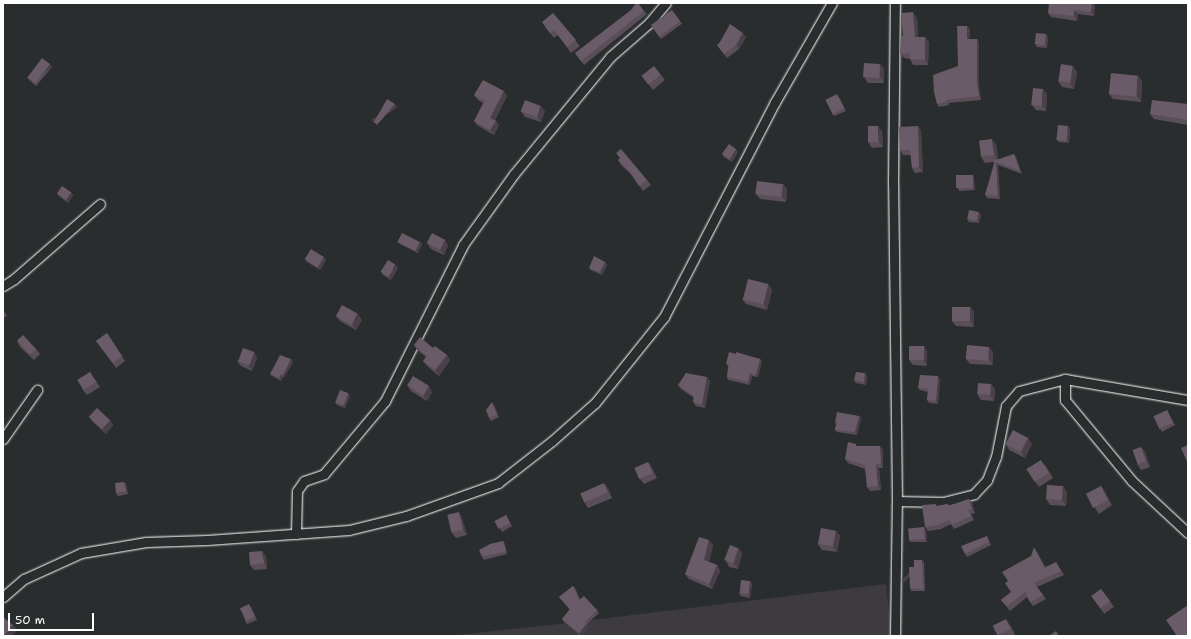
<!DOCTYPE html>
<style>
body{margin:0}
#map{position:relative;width:1191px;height:639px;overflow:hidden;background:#2a2d2e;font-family:"Shantell Sans",sans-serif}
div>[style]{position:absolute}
.built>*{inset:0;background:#3d3b3f}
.roads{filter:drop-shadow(0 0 1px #fff) drop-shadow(0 0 1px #fff)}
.street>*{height:9px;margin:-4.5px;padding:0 4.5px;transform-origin:4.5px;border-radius:4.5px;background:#2a2d2e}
.wall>*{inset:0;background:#5a4e59;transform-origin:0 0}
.shaded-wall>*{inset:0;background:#4a4049;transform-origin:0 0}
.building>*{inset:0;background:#695b68;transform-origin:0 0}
span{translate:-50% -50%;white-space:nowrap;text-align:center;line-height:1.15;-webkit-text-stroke:3px #2a2d2e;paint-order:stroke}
.frame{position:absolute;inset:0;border:4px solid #fff;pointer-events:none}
.scale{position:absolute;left:8px;top:613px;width:86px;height:18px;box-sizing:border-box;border:2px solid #fff;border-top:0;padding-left:5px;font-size:12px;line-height:14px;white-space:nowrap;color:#fff;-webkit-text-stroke:3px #2a2d2e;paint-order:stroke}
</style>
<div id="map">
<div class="built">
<div style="clip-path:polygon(886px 584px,892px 636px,448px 636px,550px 625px)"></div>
</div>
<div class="roads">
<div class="street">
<div style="left:3px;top:286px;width:13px;rotate:-32deg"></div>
<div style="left:14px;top:279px;width:114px;rotate:-41.1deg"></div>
<div style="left:1065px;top:379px;width:21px;rotate:90deg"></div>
<div style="left:1065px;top:400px;width:105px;rotate:50.4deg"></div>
<div style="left:1132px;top:481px;width:76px;rotate:42.9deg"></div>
<div style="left:3px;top:439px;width:60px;rotate:-55.2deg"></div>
<div style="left:897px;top:501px;width:46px;rotate:1.2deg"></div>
<div style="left:943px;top:502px;width:32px;rotate:-14deg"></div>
<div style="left:974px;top:494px;width:19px;rotate:-47deg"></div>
<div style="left:987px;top:480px;width:25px;rotate:-69deg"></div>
<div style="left:996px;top:457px;width:52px;rotate:-78.9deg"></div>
<div style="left:1006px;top:406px;width:20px;rotate:-49deg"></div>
<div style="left:1019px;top:391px;width:48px;rotate:-14.6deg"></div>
<div style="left:1065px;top:379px;width:125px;rotate:9.7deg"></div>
<div style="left:296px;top:534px;width:43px;rotate:-88.7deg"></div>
<div style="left:297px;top:491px;width:12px;rotate:-55deg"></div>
<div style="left:304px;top:481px;width:21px;rotate:-19deg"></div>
<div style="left:324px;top:474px;width:95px;rotate:-50.1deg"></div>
<div style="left:385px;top:401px;width:174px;rotate:-63.4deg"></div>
<div style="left:463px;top:245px;width:87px;rotate:-54.3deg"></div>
<div style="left:514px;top:174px;width:151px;rotate:-50.6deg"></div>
<div style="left:610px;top:57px;width:52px;rotate:-41.1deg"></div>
<div style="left:649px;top:23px;width:26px;rotate:-50deg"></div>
<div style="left:3px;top:597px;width:28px;rotate:-41deg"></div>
<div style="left:24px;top:579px;width:63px;rotate:-24.5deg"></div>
<div style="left:81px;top:553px;width:66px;rotate:-9.6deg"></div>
<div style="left:146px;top:542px;width:61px;rotate:-1.9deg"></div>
<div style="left:207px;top:540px;width:142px;rotate:-4deg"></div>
<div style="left:349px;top:530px;width:59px;rotate:-13.8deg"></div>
<div style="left:406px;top:516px;width:98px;rotate:-19.7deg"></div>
<div style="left:498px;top:483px;width:68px;rotate:-37.9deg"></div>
<div style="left:552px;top:441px;width:57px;rotate:-41.5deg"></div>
<div style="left:595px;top:403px;width:110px;rotate:-51.3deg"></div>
<div style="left:664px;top:317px;width:242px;rotate:-62.7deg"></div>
<div style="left:775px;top:102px;width:114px;rotate:-60.1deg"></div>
<div style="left:895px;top:636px;width:135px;rotate:-89.2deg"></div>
<div style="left:897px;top:501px;width:317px;rotate:-90.7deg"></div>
<div style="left:893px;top:184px;width:181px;rotate:-89.4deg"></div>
</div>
</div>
<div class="wall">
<div style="clip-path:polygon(1095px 5px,1094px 16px,1078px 14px,1077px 21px,1051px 17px,1048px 13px)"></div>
<div style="left:672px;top:10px;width:17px;height:26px;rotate:54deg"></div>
<div style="clip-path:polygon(644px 11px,647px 14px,584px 65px,575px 53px)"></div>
<div style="clip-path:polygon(553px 13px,580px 46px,571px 53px,558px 35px,554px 38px,545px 27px)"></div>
<div style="clip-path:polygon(917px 18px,918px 37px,925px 37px,929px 42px,928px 65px,913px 65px,910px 59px,904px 58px,900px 53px,903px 36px)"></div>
<div style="clip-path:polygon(970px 29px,969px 39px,977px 39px,979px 43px,979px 87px,981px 100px,949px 103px,949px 105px,939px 107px,937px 104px,958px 66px)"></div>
<div style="clip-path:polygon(1046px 34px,1048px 37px,1047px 48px,1037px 47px,1035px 44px)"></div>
<div style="clip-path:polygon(746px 37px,739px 49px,727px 58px,717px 45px)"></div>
<div style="clip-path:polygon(880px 64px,884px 69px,884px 83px,868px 83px,864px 77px)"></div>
<div style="clip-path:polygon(52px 67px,36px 86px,29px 80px,27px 77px)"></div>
<div style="clip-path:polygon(1077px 72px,1074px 89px,1062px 87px,1058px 81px)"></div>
<div style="clip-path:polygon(661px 75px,665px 80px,653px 90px,642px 76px)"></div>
<div style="clip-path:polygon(1142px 81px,1141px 102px,1113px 99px,1109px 94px)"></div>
<div style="clip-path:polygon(1047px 94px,1046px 111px,1036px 110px,1032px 105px)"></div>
<div style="clip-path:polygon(474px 95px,507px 96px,495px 120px,499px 125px,494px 135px,477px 125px,474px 121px,483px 103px,478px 100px)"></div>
<div style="clip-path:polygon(839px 97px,846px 111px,834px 116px,832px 114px)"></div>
<div style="clip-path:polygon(1188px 104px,1188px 125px,1154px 119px,1150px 114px)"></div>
<div style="clip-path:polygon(521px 111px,545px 111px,541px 122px,525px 117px)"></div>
<div style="clip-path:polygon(918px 126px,921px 131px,923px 172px,915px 173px,912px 168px,911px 155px,903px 155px,900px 150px)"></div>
<div style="clip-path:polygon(1070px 128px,1069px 143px,1059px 142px,1057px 140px)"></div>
<div style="clip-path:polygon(882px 131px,883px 147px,872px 148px,868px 142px)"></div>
<div style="clip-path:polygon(996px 144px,998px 160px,1014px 154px,1016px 157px,1022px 174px,998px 165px,1000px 199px,987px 198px,985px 195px,994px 163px,993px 162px,985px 163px,981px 157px)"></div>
<div style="clip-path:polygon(738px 152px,732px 162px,724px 157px,722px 154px)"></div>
<div style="clip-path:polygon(618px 160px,647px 180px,651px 185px,643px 191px,633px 176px,621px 165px)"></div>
<div style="clip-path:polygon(973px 175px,974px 178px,975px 190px,959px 191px,958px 188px)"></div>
<div style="clip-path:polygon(783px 184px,787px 189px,786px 202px,760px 199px,756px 194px)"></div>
<div style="clip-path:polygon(71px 192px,73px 195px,68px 203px,59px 196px,57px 194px)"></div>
<div style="clip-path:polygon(981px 215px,979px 223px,969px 222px,967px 219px)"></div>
<div style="clip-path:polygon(398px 242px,420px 242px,422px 244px,418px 253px,400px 244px)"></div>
<div style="clip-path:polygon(427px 243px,448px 245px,444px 255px,431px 249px)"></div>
<div style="clip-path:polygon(324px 257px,326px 260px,320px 270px,307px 262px,305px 259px)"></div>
<div style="clip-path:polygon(605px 262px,607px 265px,602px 275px,591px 270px,589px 268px)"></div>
<div style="clip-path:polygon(398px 268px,391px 280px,383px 275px,381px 272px)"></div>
<div style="clip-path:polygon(768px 284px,772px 290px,767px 310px,746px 304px,742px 299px)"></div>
<div style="clip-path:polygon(970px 307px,974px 312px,974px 327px,956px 326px,952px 321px)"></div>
<div style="clip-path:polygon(3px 309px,7px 316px,3px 318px)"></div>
<div style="clip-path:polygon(336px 316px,362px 320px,356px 330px,340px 321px)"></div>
<div style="clip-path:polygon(107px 333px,125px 361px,116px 368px,96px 341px)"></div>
<div style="clip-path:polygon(17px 341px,36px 349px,40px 354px,34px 360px,20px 347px)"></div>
<div style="clip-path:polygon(414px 345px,433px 348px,447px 355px,450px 360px,439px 376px,427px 366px,423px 361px,426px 357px,417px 350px)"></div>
<div style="clip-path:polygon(924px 346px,927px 352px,927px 366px,913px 365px,909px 360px)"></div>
<div style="clip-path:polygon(989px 347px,993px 352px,993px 365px,970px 364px,966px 359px)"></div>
<div style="clip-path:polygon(254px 352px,257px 358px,252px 371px,241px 366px,237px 361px)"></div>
<div style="clip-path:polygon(736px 354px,760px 359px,762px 361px,758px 377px,752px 376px,750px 385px,728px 380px,727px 377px,728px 366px,726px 364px)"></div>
<div style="clip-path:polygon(293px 362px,284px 377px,283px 377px,281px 381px,272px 376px,270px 374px)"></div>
<div style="clip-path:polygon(90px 372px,100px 387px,87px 395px,83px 390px)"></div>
<div style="clip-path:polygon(867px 376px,866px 385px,856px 383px,854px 380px)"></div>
<div style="clip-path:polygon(940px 379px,938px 404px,929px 403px,927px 400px,928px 392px,920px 390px,918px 388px)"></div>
<div style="clip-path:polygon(710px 381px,705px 408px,696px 406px,693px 402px,694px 398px,681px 389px,678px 385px)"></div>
<div style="clip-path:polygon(991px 384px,995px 389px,994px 401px,981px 400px,977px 394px)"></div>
<div style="clip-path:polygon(407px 385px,432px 392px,427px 401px,411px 391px)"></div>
<div style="clip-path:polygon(350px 396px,345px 408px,337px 405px,335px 402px)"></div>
<div style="clip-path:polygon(494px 405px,499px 417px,491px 421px,489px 418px)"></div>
<div style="clip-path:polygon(1167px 410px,1175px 425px,1162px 432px,1160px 429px)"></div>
<div style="clip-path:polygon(859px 416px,861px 418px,857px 435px,837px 432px,835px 430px,836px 424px,835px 422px)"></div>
<div style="clip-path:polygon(89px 417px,110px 420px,113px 425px,106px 434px,93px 422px)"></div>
<div style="clip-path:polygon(1028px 438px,1032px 444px,1025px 458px,1009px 450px,1006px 444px)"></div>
<div style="clip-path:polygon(858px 446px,880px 446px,883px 450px,883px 468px,879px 468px,881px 490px,870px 491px,867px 487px,865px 469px,848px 463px,845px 459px)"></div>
<div style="clip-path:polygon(1141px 447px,1145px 452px,1150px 467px,1141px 470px,1137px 464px)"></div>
<div style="clip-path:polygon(648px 462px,652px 468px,657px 478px,644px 484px,640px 479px)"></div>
<div style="clip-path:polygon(1045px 465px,1053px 478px,1039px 487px,1026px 469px)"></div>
<div style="clip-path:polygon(124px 482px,126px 484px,128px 494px,118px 496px,116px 493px)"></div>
<div style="clip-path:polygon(1101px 486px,1105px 492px,1112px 505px,1099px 514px,1095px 508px)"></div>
<div style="clip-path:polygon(608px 488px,612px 498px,588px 508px,585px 503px)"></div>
<div style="clip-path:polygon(1067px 492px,1066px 506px,1050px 505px,1046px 499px)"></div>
<div style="clip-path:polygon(969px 499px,972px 503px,975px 513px,971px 514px,974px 520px,954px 529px,951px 524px,941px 529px,928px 531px,925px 527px,937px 506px,948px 504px,950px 506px)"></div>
<div style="clip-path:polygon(506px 515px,512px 526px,502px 532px,500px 529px)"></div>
<div style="clip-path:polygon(462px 518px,467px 535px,456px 538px,452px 533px)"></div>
<div style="clip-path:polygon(924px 527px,926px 530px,927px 542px,911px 542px,909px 540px)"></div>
<div style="clip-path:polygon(836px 531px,840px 536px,837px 552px,822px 550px,818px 544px)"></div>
<div style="clip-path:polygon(987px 536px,991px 545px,967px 557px,965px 554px)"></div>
<div style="clip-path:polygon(503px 541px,505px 544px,507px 554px,484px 560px,482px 557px)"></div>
<div style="clip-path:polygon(713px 545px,709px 562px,717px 565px,720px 571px,712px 589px,689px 579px,685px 574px)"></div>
<div style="clip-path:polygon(738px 548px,742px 553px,738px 569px,729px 567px,726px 561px)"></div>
<div style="clip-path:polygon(1037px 552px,1045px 567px,1056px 562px,1064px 575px,1037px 587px,1046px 599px,1033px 606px,1030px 602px,1027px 597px,1010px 611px,1001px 600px,1011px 592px,1008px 581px)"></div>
<div style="clip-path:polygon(266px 556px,267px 569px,254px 570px,250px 565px)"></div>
<div style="clip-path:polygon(922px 560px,924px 562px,925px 591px,911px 591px,910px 588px,914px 567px)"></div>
<div style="clip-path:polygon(750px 581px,752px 584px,750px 598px,741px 596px,739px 593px)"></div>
<div style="clip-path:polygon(573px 586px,575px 588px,580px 599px,597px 610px,599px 613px,587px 624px,589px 626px,581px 636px,564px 622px,562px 619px,570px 610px,559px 597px)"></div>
<div style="left:1101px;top:589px;width:22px;height:12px;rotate:54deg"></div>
<div style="clip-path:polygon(251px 607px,257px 620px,247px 624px,245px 621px)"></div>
<div style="clip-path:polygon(1010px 625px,1015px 634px,1011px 636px,998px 636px)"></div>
</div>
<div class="shaded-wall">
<div style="clip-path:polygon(1092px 3px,1093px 3px,1095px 5px,1094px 16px,1091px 12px)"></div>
<div style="clip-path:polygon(1074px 10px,1078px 14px,1077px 21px,1074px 16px)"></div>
<div style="clip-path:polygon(913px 12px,917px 18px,918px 42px,915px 37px)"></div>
<div style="clip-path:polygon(967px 26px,970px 29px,969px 43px,967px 39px)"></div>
<div style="clip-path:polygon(743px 33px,746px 37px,739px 49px,736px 45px)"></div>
<div style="clip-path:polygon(1046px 34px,1048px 37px,1047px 48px,1045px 45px)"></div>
<div style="clip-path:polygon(925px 37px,929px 42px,928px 65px,925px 60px)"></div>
<div style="clip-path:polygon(977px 39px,979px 43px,979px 87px,981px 100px,979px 96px,977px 83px)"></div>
<div style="left:50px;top:64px;width:4px;height:25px;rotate:56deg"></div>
<div style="clip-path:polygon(880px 64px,884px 69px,884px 83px,880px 77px)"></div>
<div style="clip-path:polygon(1073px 66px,1077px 72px,1074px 89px,1070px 84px)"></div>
<div style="clip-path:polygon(1138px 76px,1142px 81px,1141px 102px,1137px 96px)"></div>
<div style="clip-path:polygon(1043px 89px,1047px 94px,1046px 111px,1042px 105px)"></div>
<div style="clip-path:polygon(504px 91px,507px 96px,494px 122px,490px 118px)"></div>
<div style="left:395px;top:104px;width:4px;height:28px;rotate:56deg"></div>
<div style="clip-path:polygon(541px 106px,545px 111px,541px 122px,537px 117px)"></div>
<div style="clip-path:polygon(496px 121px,499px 125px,494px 135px,490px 130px)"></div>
<div style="clip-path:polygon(878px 126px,882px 131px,883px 147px,879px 142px)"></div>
<div style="clip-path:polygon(918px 126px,921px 131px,923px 172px,919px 167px)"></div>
<div style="clip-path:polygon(1068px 126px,1070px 128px,1069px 143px,1067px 140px)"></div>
<div style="clip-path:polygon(992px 139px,996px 144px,998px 161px,994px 155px)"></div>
<div style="clip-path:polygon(736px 149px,738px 152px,732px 162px,730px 159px)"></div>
<div style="clip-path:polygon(1014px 154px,1016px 157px,1022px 174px,1020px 171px)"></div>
<div style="clip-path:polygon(996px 162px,998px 165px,1000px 199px,998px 196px)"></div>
<div style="clip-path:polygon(973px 175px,974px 178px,975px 190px,973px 188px)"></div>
<div style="clip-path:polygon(783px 184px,787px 189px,786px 202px,782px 196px)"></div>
<div style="clip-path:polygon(71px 192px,73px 195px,68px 203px,66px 200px)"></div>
<div style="clip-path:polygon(979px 212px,981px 215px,979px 223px,977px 221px)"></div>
<div style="clip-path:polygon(445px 240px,448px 245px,444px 255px,440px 250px)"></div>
<div style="clip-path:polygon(420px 242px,422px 244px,418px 253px,416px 250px)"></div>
<div style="clip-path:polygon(324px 257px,326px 260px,320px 270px,318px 268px)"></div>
<div style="clip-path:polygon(605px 262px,607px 265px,602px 275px,600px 272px)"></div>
<div style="clip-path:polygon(396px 265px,398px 268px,391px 280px,389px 277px)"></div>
<div style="clip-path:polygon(768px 284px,772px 290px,767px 310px,763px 304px)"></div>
<div style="clip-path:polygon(970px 307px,974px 312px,974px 327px,970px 321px)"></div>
<div style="clip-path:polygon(358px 314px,362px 320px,356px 330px,352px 325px)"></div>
<div style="clip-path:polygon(924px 346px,927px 352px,927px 366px,923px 360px)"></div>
<div style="clip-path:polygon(989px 347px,993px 352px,993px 365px,989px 360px)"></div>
<div style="clip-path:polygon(254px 352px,257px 358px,252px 371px,248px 365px)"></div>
<div style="clip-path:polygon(447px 355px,450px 360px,439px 376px,435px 370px)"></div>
<div style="clip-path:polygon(291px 359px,293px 362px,284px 377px,283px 375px)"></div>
<div style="clip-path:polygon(760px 359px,762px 361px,758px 377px,756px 375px)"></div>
<div style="clip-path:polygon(750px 373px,752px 376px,750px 385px,748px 382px)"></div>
<div style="clip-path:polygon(865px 373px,867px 376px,866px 385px,864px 382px)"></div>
<div style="clip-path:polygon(281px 374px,283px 377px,281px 381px,279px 378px)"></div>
<div style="clip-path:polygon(938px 376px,940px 379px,938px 404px,936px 401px)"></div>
<div style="clip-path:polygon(707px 377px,710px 381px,705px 408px,702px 404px)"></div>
<div style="clip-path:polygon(991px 384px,995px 389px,994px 401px,990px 395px)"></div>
<div style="clip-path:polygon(429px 386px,432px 392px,427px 401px,423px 395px)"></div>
<div style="clip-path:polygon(348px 393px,350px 396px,345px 408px,343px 405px)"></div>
<div style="clip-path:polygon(492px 402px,494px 405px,499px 417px,497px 415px)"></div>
<div style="clip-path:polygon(859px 416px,861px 418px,857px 435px,855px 432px)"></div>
<div style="clip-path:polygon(110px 420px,113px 425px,106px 434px,102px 428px)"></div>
<div style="clip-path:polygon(1028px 438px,1032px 444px,1025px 458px,1021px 452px)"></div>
<div style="clip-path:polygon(880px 446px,883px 450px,883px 468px,881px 464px)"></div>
<div style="clip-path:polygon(1141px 447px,1145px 452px,1150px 467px,1146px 461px)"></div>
<div style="clip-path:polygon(648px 462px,652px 468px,657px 478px,653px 473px)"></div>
<div style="clip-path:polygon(876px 464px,879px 468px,881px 490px,878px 486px)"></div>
<div style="clip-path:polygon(124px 482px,126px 484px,128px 494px,126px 491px)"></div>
<div style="clip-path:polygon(604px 483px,608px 488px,612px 498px,608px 492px)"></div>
<div style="clip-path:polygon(1063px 486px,1067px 492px,1066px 506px,1062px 500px)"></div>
<div style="clip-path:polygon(1101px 486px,1105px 492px,1112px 505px,1108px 500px)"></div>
<div style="clip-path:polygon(969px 499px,972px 503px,975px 513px,972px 509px)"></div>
<div style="clip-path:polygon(459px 512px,462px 518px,467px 535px,463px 530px)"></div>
<div style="clip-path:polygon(924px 527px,926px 530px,927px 542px,925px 539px)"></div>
<div style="clip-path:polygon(836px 531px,840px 536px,837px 552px,833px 547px)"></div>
<div style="clip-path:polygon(709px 540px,713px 545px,708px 565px,704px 560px)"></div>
<div style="clip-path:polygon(503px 541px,505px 544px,507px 554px,506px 551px)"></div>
<div style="clip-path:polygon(1034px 547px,1037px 552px,1048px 572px,1045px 568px)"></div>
<div style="clip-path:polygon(738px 548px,742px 553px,738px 569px,734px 564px)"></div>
<div style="clip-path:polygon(262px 551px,266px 556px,267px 569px,264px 563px)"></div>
<div style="left:922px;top:560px;width:3px;height:29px;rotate:45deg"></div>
<div style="clip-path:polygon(717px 565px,720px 571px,712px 589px,709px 584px)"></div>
<div style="clip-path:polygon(750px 581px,752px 584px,750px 598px,748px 595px)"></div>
<div style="clip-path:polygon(249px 604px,251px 607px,257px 620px,255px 617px)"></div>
<div style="clip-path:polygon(1006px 619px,1010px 625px,1015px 634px,1011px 629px)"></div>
<div style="clip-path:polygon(587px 623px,589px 626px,581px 636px,579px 633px)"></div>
<div style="clip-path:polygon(13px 625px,17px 630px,12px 636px,4px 636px)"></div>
</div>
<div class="building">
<div style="clip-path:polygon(636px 3px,638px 3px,644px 11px,581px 61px,575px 53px,631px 10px)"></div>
<div style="clip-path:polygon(1049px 3px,1092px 3px,1091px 12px,1074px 10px,1074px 16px,1048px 13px)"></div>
<div style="left:672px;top:10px;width:14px;height:26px;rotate:54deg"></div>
<div style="clip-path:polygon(913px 12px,915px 37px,925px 37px,925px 60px,910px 59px,910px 54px,900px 53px,901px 36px,903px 36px,901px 13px)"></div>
<div style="clip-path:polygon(553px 13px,576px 40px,567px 47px,554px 30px,550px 33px,542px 22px)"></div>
<div style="clip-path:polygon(730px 24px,743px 33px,736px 45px,724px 54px,717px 45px,720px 42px)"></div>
<div style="clip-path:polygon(957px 26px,967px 26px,967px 39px,977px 39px,977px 83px,979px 96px,946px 100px,947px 102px,937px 104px,934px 92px,933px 75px,958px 66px)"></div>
<div style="left:1036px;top:33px;width:10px;height:11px;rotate:6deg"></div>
<div style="left:42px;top:58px;width:10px;height:24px;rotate:37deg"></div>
<div style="left:864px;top:63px;width:16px;height:14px;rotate:4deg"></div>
<div style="left:1061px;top:64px;width:12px;height:17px;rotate:9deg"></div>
<div style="left:654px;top:66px;width:11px;height:16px;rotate:52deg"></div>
<div style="left:1111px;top:73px;width:27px;height:21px;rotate:6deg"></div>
<div style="clip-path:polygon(483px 80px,504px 91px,490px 118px,496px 121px,490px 130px,474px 121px,485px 101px,474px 95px)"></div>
<div style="left:1033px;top:88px;width:10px;height:17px;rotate:6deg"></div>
<div style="left:837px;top:94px;width:16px;height:13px;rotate:63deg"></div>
<div style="clip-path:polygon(387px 99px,395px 104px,377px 125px,374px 122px)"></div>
<div style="left:525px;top:100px;width:17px;height:12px;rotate:21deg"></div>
<div style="clip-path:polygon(1152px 100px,1188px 104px,1188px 120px,1150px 114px)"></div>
<div style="left:1058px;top:125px;width:10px;height:15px;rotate:6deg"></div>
<div style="left:868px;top:126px;width:10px;height:16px"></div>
<div style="clip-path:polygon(918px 126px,919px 167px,912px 168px,910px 150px,900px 150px,899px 127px)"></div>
<div style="left:992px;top:139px;width:16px;height:13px;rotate:83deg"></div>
<div style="left:729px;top:144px;width:9px;height:12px;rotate:36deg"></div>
<div style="clip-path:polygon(621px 149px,647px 180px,639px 186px,629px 171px,618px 160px,620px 158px,616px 153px)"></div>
<div style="clip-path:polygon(1014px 154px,1020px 171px,996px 162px,998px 196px,985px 195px,995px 162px,993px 161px)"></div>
<div style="left:956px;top:175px;width:17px;height:13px"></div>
<div style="left:757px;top:181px;width:26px;height:13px;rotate:7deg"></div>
<div style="left:62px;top:186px;width:11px;height:9px;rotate:34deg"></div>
<div style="left:969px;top:210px;width:10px;height:9px;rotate:11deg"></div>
<div style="left:402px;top:233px;width:20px;height:10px;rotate:27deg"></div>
<div style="left:432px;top:233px;width:15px;height:11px;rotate:28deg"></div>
<div style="left:311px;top:249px;width:15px;height:12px;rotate:32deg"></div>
<div style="clip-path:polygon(594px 256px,605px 262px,600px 272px,589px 268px)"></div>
<div style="left:388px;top:260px;width:9px;height:14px;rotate:32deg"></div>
<div style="left:748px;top:279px;width:21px;height:21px;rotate:14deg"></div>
<div style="left:342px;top:305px;width:18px;height:13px;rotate:29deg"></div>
<div style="left:952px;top:307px;width:18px;height:14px"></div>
<div style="clip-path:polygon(107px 333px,122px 356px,113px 363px,96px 341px)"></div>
<div style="left:23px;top:335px;width:19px;height:8px;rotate:47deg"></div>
<div style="clip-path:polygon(420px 337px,433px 348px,435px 346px,447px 355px,435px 370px,423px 361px,427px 356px,414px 345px)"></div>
<div style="left:967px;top:345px;width:22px;height:14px;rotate:5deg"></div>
<div style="left:909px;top:346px;width:15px;height:14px"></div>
<div style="left:243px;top:348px;width:12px;height:14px;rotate:20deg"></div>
<div style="clip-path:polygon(729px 352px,736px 354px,736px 352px,760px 359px,756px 375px,750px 373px,748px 382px,727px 377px,729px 364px,726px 364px)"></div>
<div style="clip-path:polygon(280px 355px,291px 359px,283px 375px,281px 374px,279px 378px,270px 374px)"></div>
<div style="left:90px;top:372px;width:12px;height:15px;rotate:59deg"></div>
<div style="clip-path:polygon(856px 372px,865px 373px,864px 382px,854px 380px)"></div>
<div style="clip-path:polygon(686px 373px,707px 377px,702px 404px,693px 402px,694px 396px,678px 385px)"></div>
<div style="clip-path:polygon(920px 375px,938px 376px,936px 401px,927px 400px,928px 389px,918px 388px)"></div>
<div style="left:413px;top:376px;width:19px;height:11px;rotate:32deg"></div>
<div style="left:978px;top:383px;width:13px;height:11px;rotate:4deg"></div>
<div style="left:340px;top:390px;width:9px;height:13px;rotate:21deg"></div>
<div style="clip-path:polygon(492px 402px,497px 415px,489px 418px,486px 410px)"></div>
<div style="left:97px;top:408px;width:18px;height:12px;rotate:43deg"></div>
<div style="left:1167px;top:410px;width:14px;height:15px;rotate:65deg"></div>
<div style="clip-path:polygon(837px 412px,859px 416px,855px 432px,835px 430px,837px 422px,835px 422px)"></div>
<div style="left:1013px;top:430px;width:17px;height:16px;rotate:28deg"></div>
<div style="clip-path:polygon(848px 442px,856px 444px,856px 446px,880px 446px,881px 464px,876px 464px,878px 486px,867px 487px,865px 465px,845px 459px)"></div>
<div style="clip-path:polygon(1188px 445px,1188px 464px,1181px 448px)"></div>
<div style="left:1141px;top:447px;width:15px;height:9px;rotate:70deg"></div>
<div style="left:1041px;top:460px;width:15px;height:17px;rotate:58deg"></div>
<div style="left:648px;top:462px;width:12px;height:15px;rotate:66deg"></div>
<div style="clip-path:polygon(124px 482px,126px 491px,116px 493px,115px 483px)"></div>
<div style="left:604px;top:483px;width:10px;height:26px;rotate:66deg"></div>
<div style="left:1047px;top:485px;width:16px;height:14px;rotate:4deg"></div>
<div style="left:1101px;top:486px;width:16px;height:17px;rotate:63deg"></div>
<div style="clip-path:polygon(969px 499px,972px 509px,968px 510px,971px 516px,952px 525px,949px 520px,938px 525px,925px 527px,922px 505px,936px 504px,936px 506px,948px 504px,948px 506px)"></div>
<div style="left:459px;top:512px;width:18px;height:12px;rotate:77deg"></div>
<div style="left:506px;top:515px;width:9px;height:13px;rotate:63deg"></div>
<div style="left:924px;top:527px;width:12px;height:16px;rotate:85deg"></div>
<div style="left:821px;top:528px;width:15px;height:16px;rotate:11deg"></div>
<div style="clip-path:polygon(987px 536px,989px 542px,965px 554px,961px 546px)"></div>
<div style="clip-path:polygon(699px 537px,709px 540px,704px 560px,717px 565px,709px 584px,685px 574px)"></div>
<div style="clip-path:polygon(503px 541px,506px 551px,482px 557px,479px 550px,490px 544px)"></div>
<div style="left:730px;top:545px;width:9px;height:16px;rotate:21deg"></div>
<div style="clip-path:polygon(1034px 547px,1045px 568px,1056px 562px,1061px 571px,1034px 583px,1043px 595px,1030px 602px,1025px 592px,1007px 606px,1001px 600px,1011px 592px,1005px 583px,1008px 581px,1002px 572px,1031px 556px)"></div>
<div style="clip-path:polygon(262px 551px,264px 563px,250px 565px,249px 552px)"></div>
<div style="clip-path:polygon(914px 560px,922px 560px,923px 589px,910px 588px,909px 567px,914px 567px)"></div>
<div style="left:741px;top:580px;width:9px;height:13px;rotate:6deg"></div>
<div style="clip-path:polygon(573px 586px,579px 600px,584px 596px,597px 610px,585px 622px,587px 623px,579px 633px,562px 619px,570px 609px,559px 597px)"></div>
<div style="left:1101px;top:589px;width:15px;height:12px;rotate:53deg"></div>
<div style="left:249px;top:604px;width:14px;height:10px;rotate:65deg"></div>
<div style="clip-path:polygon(1188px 605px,1188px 636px,1177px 636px,1166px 620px)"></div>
<div style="clip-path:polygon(3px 617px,13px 625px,4px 636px,3px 636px)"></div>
<div style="left:1006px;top:619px;width:11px;height:15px;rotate:63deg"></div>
<div style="clip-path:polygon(1056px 631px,1059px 636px,1049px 636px)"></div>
</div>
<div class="frame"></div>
<div class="scale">50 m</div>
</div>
